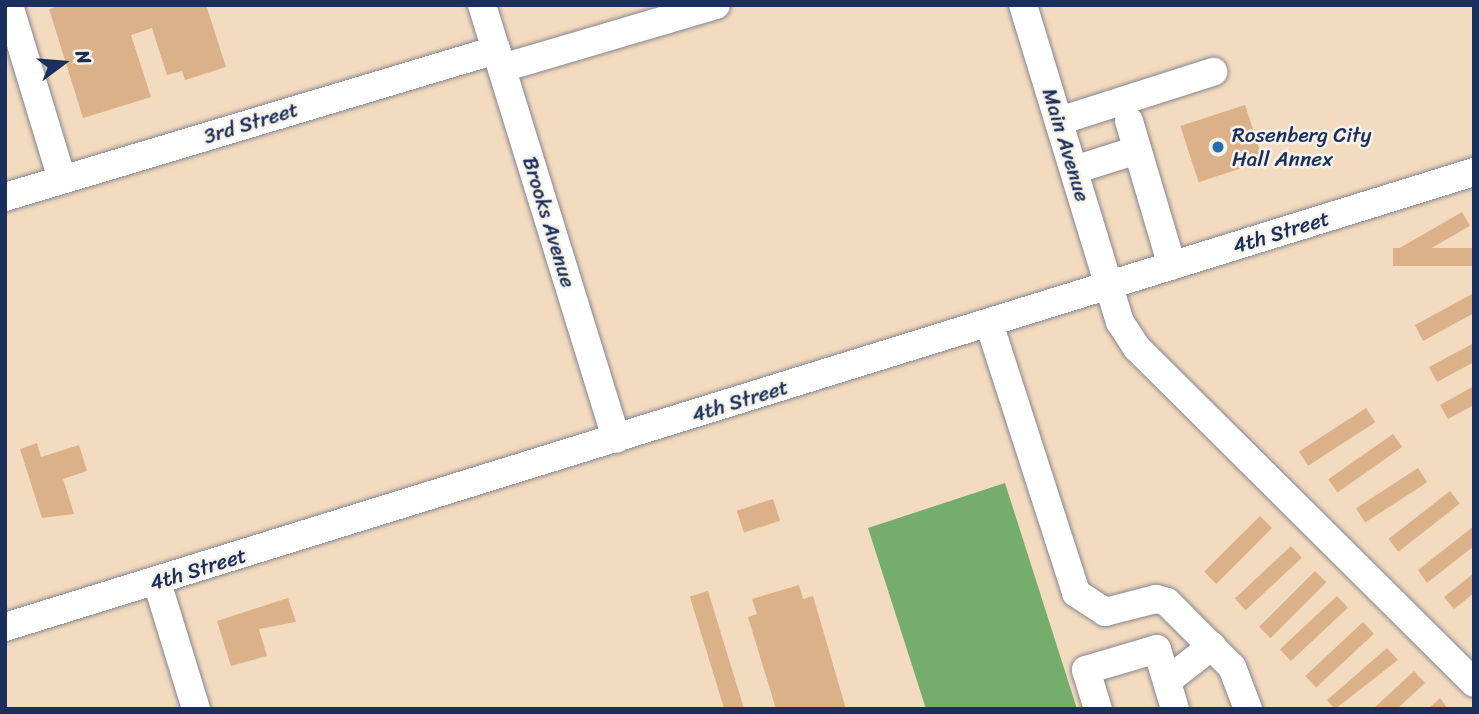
<!DOCTYPE html>
<style>
body{margin:0}
#map{position:relative;width:1479px;height:714px;overflow:hidden;background:#f3dbbf;font-family:Sriracha,sans-serif}
div>[style]{position:absolute}
.forest>*{inset:0;background:#75ad6c}
.building>*{inset:0;background:#dab189;transform-origin:0 0}
.roads{filter:drop-shadow(0 0 2px #87858e) drop-shadow(0 0 2px #87858e)}
.minor>*{height:28px;margin:-14px;padding:0 14px;transform-origin:14px;border-radius:14px;background:#fff}
.dots>*{width:19px;height:19px;translate:-50% -50%;box-sizing:border-box;border:4px solid #f7f3e8;border-radius:50%}
span{translate:-50% -50%;white-space:nowrap;text-align:center;line-height:1.15;-webkit-text-stroke:5px #f7f3e8;paint-order:stroke}
.street-label{font-size:21px;color:#1b2f5e}
.poi-label{font-size:21px;color:#1b2f5e}
.left{translate:0 -50%;text-align:left}
.frame{position:absolute;inset:0;border:7px solid #1b2f5e;pointer-events:none}
.north{position:absolute;left:28px;top:28px;width:70px;height:70px;-webkit-text-stroke:5px #f7f3e8;paint-order:stroke;rotate:74deg;font-size:19px;font-weight:700;line-height:28px;text-align:center;color:#1b2f5e}
.north::after{content:'';display:block;margin:auto;width:24px;height:32px;background:#1b2f5e;clip-path:polygon(50% 0,100% 100%,50% 72%,0 100%)}
</style>
<div id="map">
<div class="forest">
<div style="clip-path:polygon(1005px 483px,1077px 709px,926px 709px,868px 528px)"></div>
</div>
<div class="building">
<div style="clip-path:polygon(61px 5px,206px 5px,226px 67px,185px 80px,182px 71px,167px 75px,152px 28px,131px 35px,151px 97px,83px 118px,49px 9px)"></div>
<div style="left:1245px;top:105px;width:59px;height:68px;rotate:72deg"></div>
<div style="left:1462px;top:212px;width:16px;height:80px;rotate:60deg"></div>
<div style="left:1474px;top:248px;width:18px;height:81px;rotate:90deg"></div>
<div style="clip-path:polygon(1474px 293px,1474px 313px,1423px 341px,1415px 325px)"></div>
<div style="clip-path:polygon(1474px 343px,1474px 362px,1437px 382px,1429px 367px)"></div>
<div style="clip-path:polygon(1474px 386px,1474px 405px,1448px 419px,1440px 405px)"></div>
<div style="left:1366px;top:408px;width:17px;height:80px;rotate:57deg"></div>
<div style="left:1393px;top:434px;width:16px;height:79px;rotate:55deg"></div>
<div style="clip-path:polygon(37px 443px,41px 457px,79px 445px,87px 471px,63px 479px,74px 514px,42px 518px,20px 449px)"></div>
<div style="left:1418px;top:468px;width:17px;height:74px;rotate:57deg"></div>
<div style="left:1450px;top:491px;width:16px;height:78px;rotate:52deg"></div>
<div style="left:773px;top:499px;width:23px;height:38px;rotate:72deg"></div>
<div style="left:1260px;top:516px;width:17px;height:79px;rotate:45deg"></div>
<div style="clip-path:polygon(1474px 526px,1474px 546px,1427px 583px,1418px 570px)"></div>
<div style="left:1291px;top:546px;width:16px;height:77px;rotate:47deg"></div>
<div style="left:1315px;top:571px;width:16px;height:79px;rotate:45deg"></div>
<div style="clip-path:polygon(1474px 573px,1474px 593px,1454px 609px,1444px 597px)"></div>
<div style="clip-path:polygon(799px 585px,803px 599px,813px 596px,846px 709px,776px 709px,748px 617px,757px 614px,752px 599px)"></div>
<div style="left:708px;top:591px;width:124px;height:19px;rotate:73deg"></div>
<div style="left:1337px;top:596px;width:16px;height:78px;rotate:47deg"></div>
<div style="clip-path:polygon(288px 598px,296px 622px,259px 629px,267px 656px,231px 666px,217px 621px)"></div>
<div style="left:1363px;top:622px;width:16px;height:79px;rotate:47deg"></div>
<div style="clip-path:polygon(1387px 648px,1398px 660px,1335px 709px,1327px 700px)"></div>
<div style="clip-path:polygon(1414px 671px,1425px 683px,1397px 709px,1373px 709px)"></div>
<div style="clip-path:polygon(1440px 698px,1448px 709px,1428px 709px)"></div>
</div>
<div class="roads">
<div class="minor">
<div style="left:9px;top:5px;width:182px;rotate:73.1deg"></div>
<div style="left:482px;top:5px;width:454px;rotate:72.8deg"></div>
<div style="left:1023px;top:5px;width:332px;rotate:73deg"></div>
<div style="left:1120px;top:322px;width:31px;rotate:57deg"></div>
<div style="left:1137px;top:348px;width:475px;rotate:44.8deg"></div>
<div style="left:502px;top:68px;width:223px;rotate:-16.4deg"></div>
<div style="left:1059px;top:121px;width:162px;rotate:-17.7deg"></div>
<div style="left:1129px;top:121px;width:151px;rotate:73.5deg"></div>
<div style="left:1074px;top:170px;width:66px;rotate:-17.6deg"></div>
<div style="left:5px;top:197px;width:513px;rotate:-16.67deg"></div>
<div style="left:989px;top:323px;width:284px;rotate:72.1deg"></div>
<div style="left:1076px;top:593px;width:35px;rotate:33deg"></div>
<div style="left:1105px;top:612px;width:53px;rotate:-14.3deg"></div>
<div style="left:1156px;top:599px;width:11px;rotate:15deg"></div>
<div style="left:1167px;top:602px;width:92px;rotate:45deg"></div>
<div style="left:1232px;top:667px;width:45px;rotate:69.1deg"></div>
<div style="left:157px;top:582px;width:133px;rotate:72.9deg"></div>
<div style="left:5px;top:627px;width:1538px;rotate:-17.21deg"></div>
<div style="left:1167px;top:681px;width:57px;rotate:-37.9deg"></div>
<div style="left:1098px;top:709px;width:41px;rotate:-107.1deg"></div>
<div style="left:1086px;top:670px;width:74px;rotate:-16.5deg"></div>
<div style="left:1157px;top:649px;width:63px;rotate:73.3deg"></div>
</div>
</div>
<div class="dots">
<div style="left:1218px;top:147px;background:#1f6fb2"></div>
</div>
<div class="street-label">
<span style="left:251px;top:123px;rotate:-17deg">3rd Street</span>
<span style="left:1066px;top:145px;rotate:73deg">Main Avenue</span>
<span style="left:549px;top:222px;rotate:73deg">Brooks Avenue</span>
<span style="left:1281px;top:232px;rotate:-17deg">4th Street</span>
<span style="left:740px;top:401px;rotate:-17deg">4th Street</span>
<span style="left:198px;top:569px;rotate:-17deg">4th Street</span>
</div>
<div class="poi-label">
<span class="left" style="left:1232px;top:147px">Rosenberg City<br>Hall Annex</span>
</div>
<div class="frame"></div>
<div class="north">N</div>
</div>
